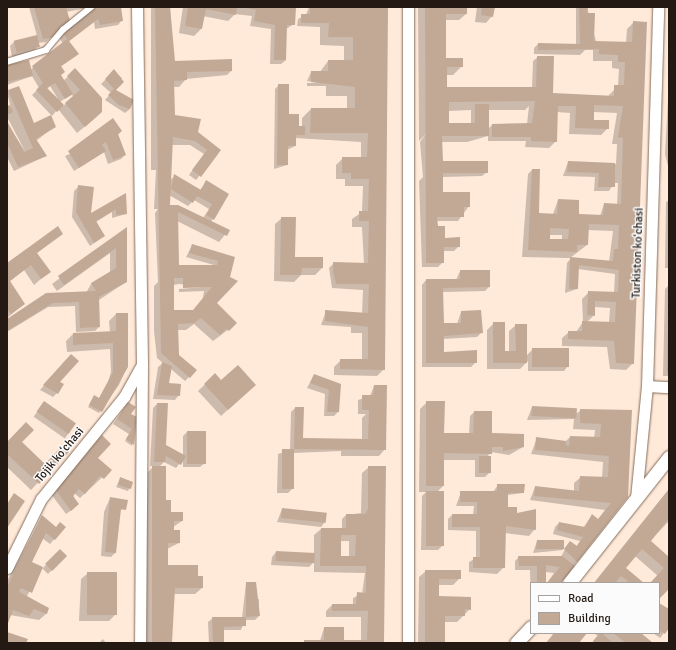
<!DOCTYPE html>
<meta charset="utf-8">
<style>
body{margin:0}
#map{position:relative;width:676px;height:650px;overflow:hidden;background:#ffe9d9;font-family:Signika,sans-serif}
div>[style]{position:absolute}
.shadow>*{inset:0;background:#0003;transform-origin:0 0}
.building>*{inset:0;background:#c2a996;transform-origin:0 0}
.roads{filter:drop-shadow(0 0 1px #836c5a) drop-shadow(0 0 1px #836c5a)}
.service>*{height:5.5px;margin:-2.75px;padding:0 2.75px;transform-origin:2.75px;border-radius:2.75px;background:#fff}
.minor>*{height:11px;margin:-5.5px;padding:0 5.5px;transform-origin:5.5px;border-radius:5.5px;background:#fff}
.tertiary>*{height:13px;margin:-6.5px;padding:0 6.5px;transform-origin:6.5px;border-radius:6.5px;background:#fff}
span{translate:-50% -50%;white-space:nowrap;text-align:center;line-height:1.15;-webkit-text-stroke:3px #fbfbfb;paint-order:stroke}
.street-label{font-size:12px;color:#241a13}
.frame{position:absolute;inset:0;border:8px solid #241a13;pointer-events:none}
.legend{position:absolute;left:530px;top:582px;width:130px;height:52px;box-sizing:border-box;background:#fbfbfb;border:1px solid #a5a19e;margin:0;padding:5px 7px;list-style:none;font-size:12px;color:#241a13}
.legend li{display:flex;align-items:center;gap:8px;height:20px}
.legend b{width:20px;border:1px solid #a5a19e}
</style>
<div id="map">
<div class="shadow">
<div style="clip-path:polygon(29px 7px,92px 7px,66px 12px,64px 26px,46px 42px,38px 43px,35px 51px,12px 57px,10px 46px,14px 42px,37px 36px)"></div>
<div style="clip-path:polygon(evenodd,97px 7px,120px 7px,122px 20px,118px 25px,95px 29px,94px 22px,68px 42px,76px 56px,60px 67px,60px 75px,63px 81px,75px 70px,94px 119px,77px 133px,58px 109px,52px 116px,32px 95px,39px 88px,32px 76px,7px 85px,7px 66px,30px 70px,63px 44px,59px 37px,97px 7px,50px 86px,58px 99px,47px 89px,50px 86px,97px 7px,71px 94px,74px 97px,63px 106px,60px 102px,71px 94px)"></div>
<div style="clip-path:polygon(evenodd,151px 7px,170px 7px,174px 62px,231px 71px,227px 75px,186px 79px,179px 87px,174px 87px,174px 115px,195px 136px,220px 150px,196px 180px,189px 175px,204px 154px,190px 145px,172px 145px,169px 181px,175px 176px,200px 190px,206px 182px,228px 194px,211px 222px,228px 231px,219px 242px,177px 221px,178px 268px,214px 265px,186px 257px,192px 246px,234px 258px,215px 303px,229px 329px,213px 341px,194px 324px,186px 330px,177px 330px,178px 355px,189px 377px,185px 381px,171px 369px,167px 384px,179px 395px,175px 400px,153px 399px,158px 367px,163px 363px,157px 358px,154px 331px,154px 286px,158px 282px,155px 213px,158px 209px,154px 209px,156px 170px,151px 170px,151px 7px,169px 195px,188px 206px,194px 200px,209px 209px,203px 218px,169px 206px,169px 195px,151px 7px,179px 284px,204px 287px,179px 289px,179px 292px,204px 291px,202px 303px,194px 311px,173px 311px,173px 285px,179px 284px)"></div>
<div style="clip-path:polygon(183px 7px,295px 7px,294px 24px,286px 29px,286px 60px,281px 64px,270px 64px,271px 29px,250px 26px,252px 16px,235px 14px,228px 21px,203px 16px,201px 29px,194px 36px,179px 33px)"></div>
<div style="clip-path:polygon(309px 7px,387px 7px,384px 369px,377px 376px,334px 375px,334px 367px,341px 360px,362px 360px,362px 333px,351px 333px,351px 327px,321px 325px,326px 311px,362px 314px,363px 290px,332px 288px,329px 268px,334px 263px,364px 264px,362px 227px,352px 227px,352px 219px,362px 212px,363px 186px,345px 186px,345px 179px,336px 179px,336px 165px,343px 158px,361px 158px,361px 142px,295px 138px,295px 146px,287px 150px,287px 165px,274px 169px,275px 89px,279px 85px,287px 115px,298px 127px,302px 127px,302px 118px,311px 109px,347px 109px,347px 96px,326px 96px,326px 86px,307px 86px,307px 83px,319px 83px,307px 81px,311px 72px,320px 72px,328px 61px,344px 61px,344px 46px,320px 45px,320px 27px,297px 26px,298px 19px,306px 15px)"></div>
<div style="clip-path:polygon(evenodd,418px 7px,466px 7px,466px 14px,459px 20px,445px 20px,445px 59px,462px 66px,453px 75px,446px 75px,446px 88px,532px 88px,533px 61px,538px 57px,552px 94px,608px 96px,618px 86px,619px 69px,612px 68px,612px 61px,593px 61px,593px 50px,585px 50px,580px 55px,534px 54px,534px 48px,538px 44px,576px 45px,576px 7px,587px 7px,597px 45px,626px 43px,627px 29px,634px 22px,633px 363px,626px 370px,610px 369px,607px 347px,562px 346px,562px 338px,569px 332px,576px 332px,583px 322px,582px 299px,589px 292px,614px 293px,615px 274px,578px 269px,577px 289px,565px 293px,567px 263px,571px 258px,522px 257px,528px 174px,532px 170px,538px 214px,553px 214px,558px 200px,577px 215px,600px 216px,604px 204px,617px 205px,618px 183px,614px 183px,609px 191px,594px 191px,595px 177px,563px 176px,568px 162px,616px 164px,617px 144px,612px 144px,617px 113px,593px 112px,593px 121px,608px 128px,601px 135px,569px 134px,570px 113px,557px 112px,556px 141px,549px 148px,525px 147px,526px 141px,488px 141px,488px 136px,467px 142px,442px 142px,442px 162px,487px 172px,482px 176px,442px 177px,442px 193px,469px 206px,458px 221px,436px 221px,444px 239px,459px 246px,454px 251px,443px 251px,443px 262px,438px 267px,422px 267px,419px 181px,423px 177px,420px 142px,426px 134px,419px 141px,418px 7px,529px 106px,527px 124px,492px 125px,488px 129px,488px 110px,525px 110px,529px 106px,418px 7px,471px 110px,471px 124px,448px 124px,448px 111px,471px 110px,418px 7px,588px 230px,613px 231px,609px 262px,570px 258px,587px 245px,588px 230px,418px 7px,549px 235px,562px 235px,562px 240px,549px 240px,549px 235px,418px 7px,594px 307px,610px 308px,609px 323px,587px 322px,594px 315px,594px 307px)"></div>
<div style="clip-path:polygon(477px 7px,494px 7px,492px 16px,486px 23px,475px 22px)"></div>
<div style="clip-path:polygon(114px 71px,122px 78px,114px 90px,130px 109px,125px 113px,105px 100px,111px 93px,101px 84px)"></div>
<div style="clip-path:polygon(669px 81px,669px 170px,665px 154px)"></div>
<div style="clip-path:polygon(18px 88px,33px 124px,51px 116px,55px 126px,36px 141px,46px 156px,14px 171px,7px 157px,7px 123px,25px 151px,7px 117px,10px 104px,7px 92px)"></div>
<div style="clip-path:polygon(121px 131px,118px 135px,125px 155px,121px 159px,108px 164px,104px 152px,74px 171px,65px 156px)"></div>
<div style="clip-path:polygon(79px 186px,90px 215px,125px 194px,126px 214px,112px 218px,112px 212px,96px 222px,104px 236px,90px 246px,72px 217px,74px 191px)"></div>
<div style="clip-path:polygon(669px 200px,669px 268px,665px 268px,666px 202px)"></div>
<div style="clip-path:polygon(282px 218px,294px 258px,322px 268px,315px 275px,301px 275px,294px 282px,274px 281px,275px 224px)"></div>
<div style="clip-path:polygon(126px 229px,126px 282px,96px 302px,99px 327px,95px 331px,76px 332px,75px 306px,48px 307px,7px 332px,7px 321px,47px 294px,86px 293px,91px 284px,110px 273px,110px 253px,57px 291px,52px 284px)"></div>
<div style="clip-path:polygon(36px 253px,49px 272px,34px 285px,24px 270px,9px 282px,24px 304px,7px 318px,7px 265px)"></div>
<div style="clip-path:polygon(460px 271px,489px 287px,485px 291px,443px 292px,443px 324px,457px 324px,461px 312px,482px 332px,477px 337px,443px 339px,443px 353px,476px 362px,471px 367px,422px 367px,422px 285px,426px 280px,456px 280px)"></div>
<div style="clip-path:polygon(669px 285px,669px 376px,663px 376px,665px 289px)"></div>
<div style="clip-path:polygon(116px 314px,127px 314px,127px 367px,119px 385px,99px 413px,88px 407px,93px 398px,99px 399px,107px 385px,111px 372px,110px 349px,67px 352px,66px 341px,73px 334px,110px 332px,109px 321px)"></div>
<div style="clip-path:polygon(494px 323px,504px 352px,509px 352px,509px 331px,516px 325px,526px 356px,532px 350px,568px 366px,564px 371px,528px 371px,528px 361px,520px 369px,487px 369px,487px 330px)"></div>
<div style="clip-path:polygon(66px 360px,57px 393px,53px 397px,40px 390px)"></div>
<div style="clip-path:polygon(215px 375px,221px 381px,248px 391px,221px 416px,198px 391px)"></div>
<div style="clip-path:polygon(314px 375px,340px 384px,338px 412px,334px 416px,324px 416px,325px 394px,307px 388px)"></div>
<div style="clip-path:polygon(374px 386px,385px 449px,379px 456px,341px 456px,341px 451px,293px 453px,293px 488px,288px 493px,277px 493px,278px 454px,290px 450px,291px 412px,295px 408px,302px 439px,362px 440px,362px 418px,366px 414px,358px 414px,358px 400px,370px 396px)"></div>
<div style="left:44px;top:402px;width:38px;height:18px;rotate:35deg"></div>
<div style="clip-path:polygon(427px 402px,443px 434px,469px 434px,470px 416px,474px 412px,491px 412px,491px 434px,523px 447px,509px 455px,491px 452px,487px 457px,490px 472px,485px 477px,475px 477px,475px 460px,443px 460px,443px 486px,437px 492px,443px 545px,438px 550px,421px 550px,422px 496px,426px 492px,419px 492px,420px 409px)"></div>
<div style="clip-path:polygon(128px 403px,130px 414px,135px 417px,132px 446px,125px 441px,129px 434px,113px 424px)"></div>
<div style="clip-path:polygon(157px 404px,165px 445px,183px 455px,183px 436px,187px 432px,205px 463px,200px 467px,183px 467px,183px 459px,176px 468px,164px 462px,159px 467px,165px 501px,170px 512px,182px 521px,173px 527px,179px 543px,167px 549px,167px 566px,197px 575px,202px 588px,195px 594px,173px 594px,171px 643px,145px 643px,146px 520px,148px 472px,154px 466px,150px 466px,153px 408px)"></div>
<div style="clip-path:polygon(532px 407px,576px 414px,581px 410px,631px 411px,627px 497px,560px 583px,547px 583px,554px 573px,545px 572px,545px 583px,531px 583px,531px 603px,530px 570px,515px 570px,515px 561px,519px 557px,561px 557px,566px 547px,576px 547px,580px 541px,553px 534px,555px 527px,559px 523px,583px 528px,592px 515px,598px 520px,605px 510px,530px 500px,535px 487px,574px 491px,574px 483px,581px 477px,602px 478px,603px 462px,531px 454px,537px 438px,565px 442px,570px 437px,594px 438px,595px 430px,573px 429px,574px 419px,527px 420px)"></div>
<div style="clip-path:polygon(98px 441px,97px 458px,110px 470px,80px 498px,74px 493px,73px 509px,66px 514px,51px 494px)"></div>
<div style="clip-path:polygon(21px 442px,45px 465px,67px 452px,31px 490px,7px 467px,7px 443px)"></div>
<div style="clip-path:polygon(evenodd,369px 467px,383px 643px,302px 643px,320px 641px,324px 628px,343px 641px,361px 641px,361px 617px,326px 617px,326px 611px,332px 605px,353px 605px,353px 598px,362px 594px,365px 573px,314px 572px,314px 562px,309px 567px,271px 565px,272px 557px,276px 552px,314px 554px,314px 535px,321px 529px,342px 529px,342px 519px,346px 515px,361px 513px,362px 473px,369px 467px,340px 541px,349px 541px,349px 557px,340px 557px,340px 541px)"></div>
<div style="clip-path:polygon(120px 479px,132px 483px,128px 491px,116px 487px)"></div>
<div style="clip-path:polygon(498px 485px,523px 493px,507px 495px,507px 508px,535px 529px,529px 536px,505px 533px,504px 567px,497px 574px,469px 572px,469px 562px,476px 558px,476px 531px,448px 530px,448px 519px,452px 515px,473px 515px,474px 506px,456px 506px,461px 492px,493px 492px)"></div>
<div style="clip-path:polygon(669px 489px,669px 521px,650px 541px,669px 558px,669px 588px,659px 599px,659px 583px,651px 583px,658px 576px,635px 556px,625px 569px,643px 583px,594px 583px)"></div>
<div style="clip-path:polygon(110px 498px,125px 509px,120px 510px,115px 553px,111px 557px,101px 556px,104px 512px)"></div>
<div style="clip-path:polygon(282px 509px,325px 522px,321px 527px,277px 522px)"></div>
<div style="clip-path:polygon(42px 517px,56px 528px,65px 527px,50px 544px,42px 538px,31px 563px,43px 568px,60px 550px,66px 556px,48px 574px,42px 568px,27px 596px,48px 609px,46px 614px,39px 620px,10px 615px,7px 624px,7px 581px)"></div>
<div style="clip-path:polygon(537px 541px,563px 541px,563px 550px,533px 553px)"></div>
<div style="clip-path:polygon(426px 571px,460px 578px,453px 585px,438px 585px,438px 597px,470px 609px,457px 622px,444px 622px,444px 643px,418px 643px,419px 577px)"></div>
<div style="clip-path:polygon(88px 573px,116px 573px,116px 614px,109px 621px,79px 621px,81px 579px)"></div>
<div style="clip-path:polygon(246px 583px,254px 599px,259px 599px,259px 616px,255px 620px,245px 620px,241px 630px,223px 630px,223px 643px,209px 643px,208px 622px,213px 618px,242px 618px)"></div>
<div style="clip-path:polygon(659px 604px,669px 610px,669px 626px,660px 638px,653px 633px,659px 633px)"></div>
<div style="clip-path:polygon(593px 633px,639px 633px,651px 643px,592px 643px,598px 636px)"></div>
<div style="clip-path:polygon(103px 639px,106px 643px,99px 643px)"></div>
</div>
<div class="building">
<div style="clip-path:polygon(34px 7px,66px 7px,70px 21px,53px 37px,43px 39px)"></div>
<div style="clip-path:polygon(95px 7px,121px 7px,123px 21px,100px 25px,98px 19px,69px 41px,79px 54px,61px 66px,65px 72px,61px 75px,73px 94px,65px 99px,55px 83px,47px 88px,64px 105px,57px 112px,36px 90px,43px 83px,32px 66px,67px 39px,62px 32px)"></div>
<div style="clip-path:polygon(evenodd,155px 7px,170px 7px,175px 61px,232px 59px,232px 71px,187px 72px,187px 80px,174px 81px,175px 115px,201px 119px,198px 132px,221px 150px,201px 177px,192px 170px,207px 150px,195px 141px,173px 137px,170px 205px,178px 205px,230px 230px,227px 236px,178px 212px,179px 265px,217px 265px,218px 261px,189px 253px,192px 244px,235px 257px,230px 277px,238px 281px,217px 303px,237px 323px,229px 331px,226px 329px,220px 335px,201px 318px,194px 323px,178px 324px,179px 355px,197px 370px,190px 378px,161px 353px,155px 7px,174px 278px,183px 278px,183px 288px,212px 287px,193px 310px,174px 310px,174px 278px)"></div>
<div style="clip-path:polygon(188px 7px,237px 7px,236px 15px,206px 9px,202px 29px,185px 26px)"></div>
<div style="clip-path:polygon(242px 7px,296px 7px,295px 25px,287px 25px,286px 60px,274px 60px,275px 25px,254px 21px,256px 10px)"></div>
<div style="clip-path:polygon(310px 7px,388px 7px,385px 370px,340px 369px,340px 359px,368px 359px,368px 327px,325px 321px,325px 310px,368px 313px,369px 284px,336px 284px,333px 271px,333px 262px,368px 263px,369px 221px,359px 221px,359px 211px,368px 211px,369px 179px,351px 179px,351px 173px,342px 173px,342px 157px,367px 157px,368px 133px,310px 133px,311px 108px,355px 108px,355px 87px,311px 82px,311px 71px,328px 71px,328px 60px,353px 60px,353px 37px,328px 37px,329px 23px,301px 23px,301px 14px,310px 14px)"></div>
<div style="clip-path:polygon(evenodd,425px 7px,467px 7px,467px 14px,446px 14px,446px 58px,463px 58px,463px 67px,447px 67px,447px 87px,536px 87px,537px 56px,554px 56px,553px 93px,614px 96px,614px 85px,624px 85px,625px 62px,618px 62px,618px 55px,599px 54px,599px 49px,538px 50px,538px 43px,580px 44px,579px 7px,588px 7px,587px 13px,595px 13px,594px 41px,632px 42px,633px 21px,647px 22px,634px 364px,616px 363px,614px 341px,568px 339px,568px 331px,582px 331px,582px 321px,615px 322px,616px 302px,595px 301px,595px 316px,587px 315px,588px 291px,618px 292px,619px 270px,579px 265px,578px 289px,569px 289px,570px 257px,613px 261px,614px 249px,618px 249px,619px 225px,589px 224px,588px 245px,577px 245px,577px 252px,528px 250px,532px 169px,540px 169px,539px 213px,557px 214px,558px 199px,579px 200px,579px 214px,603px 215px,604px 203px,621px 204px,623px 138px,618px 137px,623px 106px,594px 105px,594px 120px,609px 120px,609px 129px,575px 128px,576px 106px,558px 106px,557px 142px,531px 141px,531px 137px,492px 137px,492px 124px,532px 123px,535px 101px,449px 102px,449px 123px,475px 123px,475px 104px,489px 104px,489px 136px,442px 136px,443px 161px,488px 161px,488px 173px,443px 173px,443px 192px,470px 192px,470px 207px,464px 207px,464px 217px,437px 217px,438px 226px,445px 226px,445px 238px,460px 237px,460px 247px,444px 247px,444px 263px,426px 263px,425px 7px,550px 228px,569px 229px,568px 239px,550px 239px,550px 228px)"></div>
<div style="clip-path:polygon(482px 7px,495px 7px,493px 17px,481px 15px)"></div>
<div style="left:37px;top:35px;width:12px;height:24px;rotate:76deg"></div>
<div style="clip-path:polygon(29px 60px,33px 76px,7px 82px,7px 65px)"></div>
<div style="clip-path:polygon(75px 68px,102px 98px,102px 112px,85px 127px,65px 103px,80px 90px,67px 76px)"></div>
<div style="clip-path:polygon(114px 69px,124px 82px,116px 90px,134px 100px,130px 109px,119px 105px,108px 95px,114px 89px,105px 79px)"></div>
<div style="clip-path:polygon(278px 84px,289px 84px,289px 114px,299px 114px,299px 126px,305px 126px,305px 135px,296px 135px,296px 146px,288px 146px,288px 165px,277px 165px)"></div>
<div style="clip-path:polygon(19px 86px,34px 123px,51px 115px,56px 127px,36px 139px,47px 156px,18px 167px,7px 143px,7px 121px,24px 152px,33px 148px,8px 90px)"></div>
<div style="clip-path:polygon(9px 105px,13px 112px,7px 115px,7px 106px)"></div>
<div style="clip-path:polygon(113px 118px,122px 131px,118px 134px,126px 155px,113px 160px,106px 142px,102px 145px,106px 151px,79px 168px,68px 151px)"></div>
<div style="clip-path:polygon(568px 161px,615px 163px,615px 187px,598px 187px,599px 173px,567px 172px)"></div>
<div style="clip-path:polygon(174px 174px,201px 190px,206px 180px,229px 194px,214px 220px,206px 215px,212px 204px,197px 196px,193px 203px,171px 189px)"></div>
<div style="clip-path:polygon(78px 185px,94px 187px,91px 213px,126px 193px,127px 214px,116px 215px,116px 209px,96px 221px,105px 236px,94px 243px,76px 212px)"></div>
<div style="clip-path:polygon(281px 217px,296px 217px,295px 257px,323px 257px,323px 268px,302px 268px,301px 275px,280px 275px)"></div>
<div style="clip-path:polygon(58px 226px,63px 234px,37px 253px,51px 272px,41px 279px,31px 265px,10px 281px,25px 304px,11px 314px,7px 309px,7px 263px)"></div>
<div style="clip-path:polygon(127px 227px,127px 282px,99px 297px,100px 327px,80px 328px,79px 302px,53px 303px,7px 331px,7px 319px,46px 293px,96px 291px,91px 283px,116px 268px,116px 248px,64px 285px,58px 276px)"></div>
<div style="clip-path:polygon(460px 270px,490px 270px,490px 287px,443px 288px,444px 323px,461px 323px,461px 311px,481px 310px,483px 333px,444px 336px,444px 352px,477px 350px,477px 363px,426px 363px,426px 279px,460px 279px)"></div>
<div style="clip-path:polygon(116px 313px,128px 313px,128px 367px,102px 412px,89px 405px,94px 395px,99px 398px,113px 372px,113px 343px,73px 345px,73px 333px,116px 331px)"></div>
<div style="clip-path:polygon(493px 322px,505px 322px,505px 351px,516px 351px,515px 324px,527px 324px,527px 363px,493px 363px)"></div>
<div style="clip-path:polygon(668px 327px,669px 327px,669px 372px,667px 372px)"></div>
<div style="left:569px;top:348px;width:19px;height:37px;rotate:90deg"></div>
<div style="clip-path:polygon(71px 354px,79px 361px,60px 382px,64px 384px,58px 394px,43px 385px)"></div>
<div style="clip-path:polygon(162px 362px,172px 366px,169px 383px,181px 384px,180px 396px,157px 395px)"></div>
<div style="clip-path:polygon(238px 365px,256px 385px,228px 410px,204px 384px,215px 373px,221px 380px)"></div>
<div style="clip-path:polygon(314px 374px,341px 384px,339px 412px,327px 412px,329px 390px,310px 383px)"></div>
<div style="clip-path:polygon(374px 385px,387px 385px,386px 450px,294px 449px,295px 407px,304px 407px,303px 438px,368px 439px,369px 410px,362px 410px,362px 395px,373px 395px)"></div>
<div style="left:44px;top:401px;width:39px;height:13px;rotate:35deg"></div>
<div style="clip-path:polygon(426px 401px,445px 401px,444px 433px,473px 433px,474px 411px,492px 411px,492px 433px,524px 434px,524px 447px,503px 451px,503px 447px,492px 447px,492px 454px,444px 453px,444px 486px,426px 486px)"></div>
<div style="clip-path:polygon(128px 402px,136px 407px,131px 414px,137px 417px,134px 445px,126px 439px,132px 429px,117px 419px)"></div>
<div style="clip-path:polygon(157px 403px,168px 403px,166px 445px,186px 456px,181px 465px,166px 456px,165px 462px,154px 462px)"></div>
<div style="left:532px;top:406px;width:45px;height:10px;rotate:3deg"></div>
<div style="clip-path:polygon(580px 409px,632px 410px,628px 497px,577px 562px,564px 549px,536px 549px,537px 540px,564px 540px,564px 549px,570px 541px,577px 546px,583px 537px,557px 530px,559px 522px,585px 527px,592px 514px,598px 519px,611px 503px,534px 496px,535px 486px,579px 491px,580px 476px,608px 477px,609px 456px,535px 450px,536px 437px,566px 441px,566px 445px,569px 446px,570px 436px,600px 437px,601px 424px,580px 423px)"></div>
<div style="clip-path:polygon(26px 422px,34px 430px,22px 442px,45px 464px,62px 446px,69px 452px,39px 484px,7px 454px,7px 442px)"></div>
<div style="left:187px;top:431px;width:19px;height:33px"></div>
<div style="clip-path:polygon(102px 435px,111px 444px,98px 458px,112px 470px,104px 479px,100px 476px,85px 494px,79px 489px,73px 496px,79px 504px,71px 511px,55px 489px)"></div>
<div style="left:282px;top:449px;width:12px;height:40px"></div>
<div style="left:479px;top:456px;width:12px;height:17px"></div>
<div style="clip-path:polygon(152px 466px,166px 466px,166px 500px,171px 500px,171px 512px,183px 512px,183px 521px,174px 521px,174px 530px,180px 530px,180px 543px,168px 543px,168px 565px,198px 565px,198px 576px,203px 576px,203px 588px,175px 588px,172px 643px,152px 643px)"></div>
<div style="clip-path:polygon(evenodd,368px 466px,386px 466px,384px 643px,304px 643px,304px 640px,324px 640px,324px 627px,344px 627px,344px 640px,367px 640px,368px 611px,332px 611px,332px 604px,356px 604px,357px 592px,366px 593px,366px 566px,320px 566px,321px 528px,346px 528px,346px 514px,365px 514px,368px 509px,368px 466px,341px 535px,356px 535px,355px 556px,341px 556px,341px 535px)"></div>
<div style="clip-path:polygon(120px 477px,133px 482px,131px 489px,118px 485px)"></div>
<div style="clip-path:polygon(497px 484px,525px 484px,524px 493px,508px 493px,508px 507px,517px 507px,517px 513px,536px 509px,536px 530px,506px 526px,505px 568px,473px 568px,473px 557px,480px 557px,480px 527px,452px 527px,452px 514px,477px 514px,477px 502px,460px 502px,460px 491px,497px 491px)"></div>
<div style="clip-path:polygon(669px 489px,669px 518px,651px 541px,669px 557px,669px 589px,659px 599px,659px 583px,650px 583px,664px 568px,642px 549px,626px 568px,644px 583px,630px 583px,621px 576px,615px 583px,594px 583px)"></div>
<div style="left:426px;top:491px;width:18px;height:55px"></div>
<div style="clip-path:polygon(14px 493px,25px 501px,7px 528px,7px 504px)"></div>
<div style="clip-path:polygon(110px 497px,128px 500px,126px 510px,121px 509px,116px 553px,105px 552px)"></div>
<div style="left:282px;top:508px;width:45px;height:10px;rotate:6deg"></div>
<div style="clip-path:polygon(42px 515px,56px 527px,60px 522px,66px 527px,55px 540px,46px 533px,32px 562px,43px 567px,32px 593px,21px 588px,19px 592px,49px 608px,47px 614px,34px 609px,29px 616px,13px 610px,7px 626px,7px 587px)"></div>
<div style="left:60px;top:549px;width:10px;height:21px;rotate:45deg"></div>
<div style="left:276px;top:551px;width:39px;height:10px;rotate:3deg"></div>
<div style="clip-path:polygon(518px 556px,562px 556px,575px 566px,561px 583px,547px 583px,560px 567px,546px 565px,546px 583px,537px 583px,537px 566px,519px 566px)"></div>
<div style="clip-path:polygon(425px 570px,461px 570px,461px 579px,439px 579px,439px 596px,471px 597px,471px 610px,465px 609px,465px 616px,445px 616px,445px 643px,425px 643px)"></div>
<div style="left:87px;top:572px;width:30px;height:43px"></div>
<div style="clip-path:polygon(246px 582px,256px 582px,260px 616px,246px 617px,246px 626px,224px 627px,224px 643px,213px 643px,212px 617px,246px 617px)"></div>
<div style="clip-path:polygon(659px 603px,669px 609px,669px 628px,665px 634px,659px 630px)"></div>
<div style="clip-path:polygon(7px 632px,28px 639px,26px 643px,7px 643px)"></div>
<div style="clip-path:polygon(554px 633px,587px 633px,579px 643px,546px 643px)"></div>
<div style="clip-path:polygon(600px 633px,602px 633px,613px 643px,595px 643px,593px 641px)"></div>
<div style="clip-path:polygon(613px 633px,641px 633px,653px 643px,626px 643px)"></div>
</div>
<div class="roads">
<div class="service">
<div style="left:7px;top:62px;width:41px;rotate:-17.1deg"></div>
<div style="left:46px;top:50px;width:26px;rotate:-50deg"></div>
<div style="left:63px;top:30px;width:36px;rotate:-39deg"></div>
</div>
<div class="minor">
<div style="left:137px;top:7px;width:358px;rotate:89.2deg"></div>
<div style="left:142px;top:365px;width:278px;rotate:90.4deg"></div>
<div style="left:647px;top:386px;width:22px;rotate:3deg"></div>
<div style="left:636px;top:498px;width:113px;rotate:-84.4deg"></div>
<div style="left:647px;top:386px;width:379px;rotate:-88.3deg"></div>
<div style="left:7px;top:568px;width:77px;rotate:-63.8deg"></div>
<div style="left:41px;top:499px;width:132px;rotate:-50.9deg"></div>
<div style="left:124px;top:397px;width:37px;rotate:-61deg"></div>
<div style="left:408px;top:643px;width:636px;rotate:-90deg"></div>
</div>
<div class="tertiary">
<div style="left:569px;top:583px;width:161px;rotate:-51.6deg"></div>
<div style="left:516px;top:643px;width:22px;rotate:-47deg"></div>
</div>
</div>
<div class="street-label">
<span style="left:638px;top:253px;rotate:-88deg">Turkiston koʻchasi</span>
<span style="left:60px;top:455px;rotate:-50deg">Tojik koʻchasi</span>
</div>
<div class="frame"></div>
<ul class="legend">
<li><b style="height:5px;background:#fff"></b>Road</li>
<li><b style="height:11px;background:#c2a996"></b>Building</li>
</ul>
</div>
